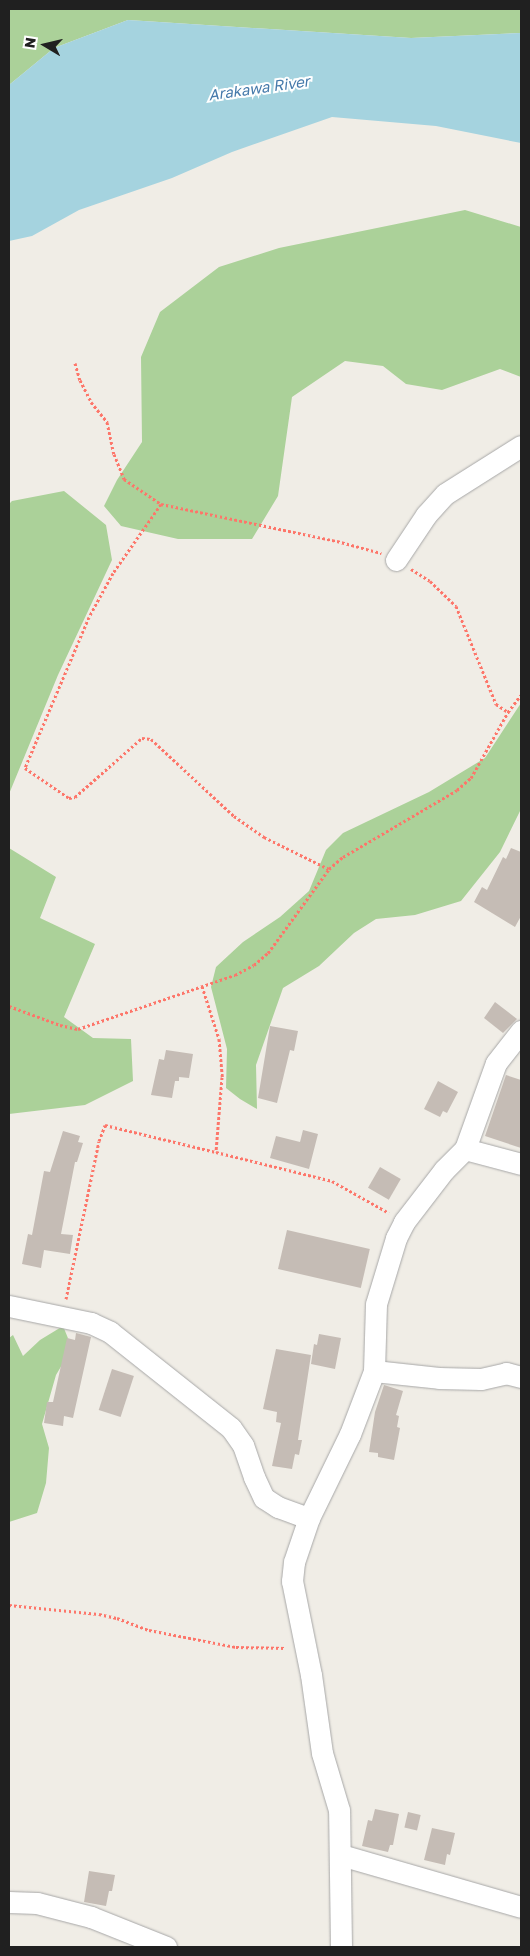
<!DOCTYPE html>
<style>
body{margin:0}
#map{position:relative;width:530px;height:1956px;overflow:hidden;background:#f0ede6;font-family:"Golos Text",sans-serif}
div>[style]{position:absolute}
.forest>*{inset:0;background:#abd199}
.water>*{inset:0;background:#a5d3df}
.building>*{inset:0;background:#c5bcb5;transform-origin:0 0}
.path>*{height:3px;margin-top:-1.5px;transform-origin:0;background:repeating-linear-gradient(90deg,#fd766a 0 2.5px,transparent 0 5px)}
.roads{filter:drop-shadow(0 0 1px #a7a7a7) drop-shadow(0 0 1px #a7a7a7)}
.minor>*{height:21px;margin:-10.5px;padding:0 10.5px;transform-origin:10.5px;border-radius:10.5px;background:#fff}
span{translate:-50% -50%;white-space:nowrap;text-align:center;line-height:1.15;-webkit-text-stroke:4px #fff;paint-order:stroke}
.water-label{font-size:15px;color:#467aab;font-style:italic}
.frame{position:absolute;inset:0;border:10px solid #202020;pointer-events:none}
.north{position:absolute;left:20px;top:20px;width:50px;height:50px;-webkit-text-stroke:4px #fff;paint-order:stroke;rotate:279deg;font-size:14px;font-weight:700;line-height:20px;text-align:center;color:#202020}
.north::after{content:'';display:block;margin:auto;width:18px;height:22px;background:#202020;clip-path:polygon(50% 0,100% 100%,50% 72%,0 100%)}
</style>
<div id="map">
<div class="forest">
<div style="clip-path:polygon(9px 9px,521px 9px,521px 33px,411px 38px,128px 20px,54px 48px,9px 85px)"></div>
<div style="clip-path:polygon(465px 210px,521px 227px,521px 377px,500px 369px,442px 390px,406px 384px,383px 366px,345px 361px,292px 397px,278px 496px,252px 539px,178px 539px,121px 526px,104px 506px,117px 480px,142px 442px,141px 357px,160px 312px,219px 267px,279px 248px)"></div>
<div style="clip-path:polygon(64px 491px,106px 525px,112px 560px,58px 675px,9px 794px,9px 504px,12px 501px)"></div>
<div style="clip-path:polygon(521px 703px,521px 809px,500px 852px,461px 901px,415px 915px,376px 919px,354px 933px,319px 966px,283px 988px,256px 1065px,257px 1109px,240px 1099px,226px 1088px,227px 1049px,211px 987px,216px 967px,243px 942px,280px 917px,309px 891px,326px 850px,343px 833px,429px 792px,485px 758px)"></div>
<div style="clip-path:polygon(9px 848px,56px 877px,40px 918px,95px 944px,64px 1017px,93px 1038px,131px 1039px,133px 1081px,85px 1105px,9px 1114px)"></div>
<div style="clip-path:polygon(63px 1326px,72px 1348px,56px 1375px,42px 1424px,49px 1448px,46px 1483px,37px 1513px,9px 1522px,9px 1338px,13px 1335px,23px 1356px,40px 1340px)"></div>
</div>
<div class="water">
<div style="clip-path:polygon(128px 20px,411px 38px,521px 33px,521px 143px,436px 126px,332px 117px,232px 152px,172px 178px,79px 210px,32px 236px,9px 241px,9px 85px,54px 48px)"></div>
</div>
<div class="building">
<div style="clip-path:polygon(511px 848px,521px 852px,521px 916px,515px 927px,474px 902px,482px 887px,487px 890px,503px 857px,506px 859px)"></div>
<div style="clip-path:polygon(495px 1002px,517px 1019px,503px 1033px,484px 1018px)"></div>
<div style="clip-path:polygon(270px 1026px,298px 1031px,294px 1051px,290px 1050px,277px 1103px,258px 1098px)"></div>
<div style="clip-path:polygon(166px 1050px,193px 1054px,189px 1078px,179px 1077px,179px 1081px,175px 1081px,172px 1098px,151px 1095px,159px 1059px,164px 1060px)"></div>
<div style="clip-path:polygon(506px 1075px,521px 1080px,521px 1148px,485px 1136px)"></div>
<div style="clip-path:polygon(438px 1081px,458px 1092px,447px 1113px,443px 1111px,440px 1117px,424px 1109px)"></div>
<div style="clip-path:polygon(303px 1130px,318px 1134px,309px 1169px,270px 1158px,276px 1136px,300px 1142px)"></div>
<div style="clip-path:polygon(63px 1131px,80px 1136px,78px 1142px,83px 1143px,77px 1162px,75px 1162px,61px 1234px,73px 1235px,70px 1254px,44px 1250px,41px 1268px,22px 1264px,28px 1234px,32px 1235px,44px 1171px,50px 1172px)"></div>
<div style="left:380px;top:1167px;width:24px;height:24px;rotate:30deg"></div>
<div style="left:287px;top:1230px;width:85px;height:40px;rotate:13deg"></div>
<div style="clip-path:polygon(76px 1333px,91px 1337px,73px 1418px,64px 1416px,63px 1426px,44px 1423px,47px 1402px,53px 1402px,67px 1338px,75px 1340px)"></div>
<div style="clip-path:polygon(319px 1334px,341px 1338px,335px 1369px,311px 1364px,314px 1344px,317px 1345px)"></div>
<div style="clip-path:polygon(276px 1349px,311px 1355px,298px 1440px,302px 1440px,299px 1455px,295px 1454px,292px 1469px,272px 1466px,281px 1423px,276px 1422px,277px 1412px,263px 1409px)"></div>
<div style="left:112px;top:1369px;width:23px;height:43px;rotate:18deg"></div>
<div style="clip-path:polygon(384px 1385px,403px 1391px,396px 1415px,399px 1416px,397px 1427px,400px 1428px,394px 1460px,378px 1457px,378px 1453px,369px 1452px,375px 1412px)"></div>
<div style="clip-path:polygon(375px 1809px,399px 1814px,393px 1845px,390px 1845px,388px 1852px,362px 1846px,368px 1820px,372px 1821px)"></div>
<div style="left:408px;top:1812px;width:13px;height:16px;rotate:13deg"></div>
<div style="clip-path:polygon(432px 1828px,455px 1833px,450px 1855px,447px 1854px,445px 1865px,424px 1860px)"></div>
<div style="clip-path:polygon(89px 1871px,115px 1875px,112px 1891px,109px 1891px,106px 1906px,84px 1902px)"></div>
</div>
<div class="path">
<div style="left:75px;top:363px;width:18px;rotate:74deg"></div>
<div style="left:80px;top:380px;width:25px;rotate:63deg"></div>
<div style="left:91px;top:402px;width:26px;rotate:51deg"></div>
<div style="left:107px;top:422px;width:33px;rotate:78deg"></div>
<div style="left:114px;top:454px;width:27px;rotate:68deg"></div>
<div style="left:124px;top:479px;width:45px;rotate:34deg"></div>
<div style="left:161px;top:504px;width:180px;rotate:11.9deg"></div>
<div style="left:337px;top:541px;width:46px;rotate:15.3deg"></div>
<div style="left:161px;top:504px;width:84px;rotate:124.8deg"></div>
<div style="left:113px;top:573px;width:50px;rotate:118.6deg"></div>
<div style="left:89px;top:617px;width:164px;rotate:113deg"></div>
<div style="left:25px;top:768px;width:53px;rotate:34.3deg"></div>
<div style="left:69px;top:798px;width:6px;rotate:-9deg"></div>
<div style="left:75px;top:797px;width:89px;rotate:-41.4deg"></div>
<div style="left:142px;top:738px;width:9px;rotate:6deg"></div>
<div style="left:151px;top:739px;width:113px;rotate:42.9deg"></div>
<div style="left:234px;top:816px;width:37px;rotate:35deg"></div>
<div style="left:264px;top:837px;width:72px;rotate:26.2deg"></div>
<div style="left:411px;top:569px;width:22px;rotate:32deg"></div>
<div style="left:430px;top:581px;width:36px;rotate:44deg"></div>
<div style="left:456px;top:606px;width:106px;rotate:67.8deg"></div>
<div style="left:496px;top:704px;width:14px;rotate:34deg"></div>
<div style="left:202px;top:986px;width:56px;rotate:72.2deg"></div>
<div style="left:219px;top:1039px;width:38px;rotate:85deg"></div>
<div style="left:222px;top:1077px;width:75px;rotate:94.6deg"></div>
<div style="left:216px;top:1152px;width:120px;rotate:14deg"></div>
<div style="left:332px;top:1181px;width:65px;rotate:29.3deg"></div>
<div style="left:9px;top:1006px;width:54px;rotate:20.4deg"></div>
<div style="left:60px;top:1025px;width:18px;rotate:13deg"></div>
<div style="left:78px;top:1029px;width:166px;rotate:-19deg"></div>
<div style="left:235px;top:975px;width:21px;rotate:-28deg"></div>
<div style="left:254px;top:965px;width:18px;rotate:-41deg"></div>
<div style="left:268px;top:953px;width:104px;rotate:-54deg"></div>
<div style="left:329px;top:869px;width:18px;rotate:-41deg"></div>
<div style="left:343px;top:857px;width:132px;rotate:-30.4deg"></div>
<div style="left:457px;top:790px;width:18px;rotate:-41deg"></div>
<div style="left:471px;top:778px;width:76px;rotate:-60.7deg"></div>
<div style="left:508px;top:712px;width:21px;rotate:-53deg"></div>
<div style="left:66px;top:1299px;width:161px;rotate:-78.2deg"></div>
<div style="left:99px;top:1141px;width:17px;rotate:-69deg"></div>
<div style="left:105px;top:1125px;width:114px;rotate:13.7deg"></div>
<div style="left:9px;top:1605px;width:90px;rotate:5.7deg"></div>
<div style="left:99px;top:1614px;width:18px;rotate:13deg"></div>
<div style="left:117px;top:1618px;width:34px;rotate:21deg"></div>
<div style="left:149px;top:1630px;width:89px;rotate:11.1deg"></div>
<div style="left:236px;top:1647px;width:50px;rotate:1.1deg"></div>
</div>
<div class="roads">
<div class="minor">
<div style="left:396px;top:560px;width:54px;rotate:-56.3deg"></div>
<div style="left:426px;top:515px;width:28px;rotate:-48deg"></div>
<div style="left:445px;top:494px;width:90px;rotate:-32.3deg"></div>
<div style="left:465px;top:1149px;width:58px;rotate:15deg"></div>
<div style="left:9px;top:1306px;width:84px;rotate:11.7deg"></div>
<div style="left:91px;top:1323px;width:21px;rotate:25deg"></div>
<div style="left:110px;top:1332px;width:154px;rotate:38.4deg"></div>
<div style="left:231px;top:1428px;width:21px;rotate:55deg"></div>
<div style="left:243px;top:1445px;width:34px;rotate:71deg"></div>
<div style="left:254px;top:1477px;width:23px;rotate:65deg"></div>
<div style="left:264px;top:1498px;width:17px;rotate:33deg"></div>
<div style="left:278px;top:1507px;width:33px;rotate:20deg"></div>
<div style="left:374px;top:1371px;width:65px;rotate:6.1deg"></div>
<div style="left:439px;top:1378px;width:42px;rotate:1.4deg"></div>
<div style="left:481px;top:1379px;width:26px;rotate:-13deg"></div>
<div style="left:506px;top:1373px;width:16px;rotate:15deg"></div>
<div style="left:341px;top:1855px;width:187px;rotate:16.1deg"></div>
<div style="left:9px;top:1902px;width:28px;rotate:2deg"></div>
<div style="left:37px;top:1903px;width:56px;rotate:14.5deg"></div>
<div style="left:91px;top:1917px;width:81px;rotate:21.8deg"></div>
<div style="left:341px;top:1947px;width:137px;rotate:-90.8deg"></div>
<div style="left:339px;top:1810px;width:59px;rotate:-106.6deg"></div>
<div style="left:322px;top:1753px;width:79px;rotate:-98deg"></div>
<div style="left:311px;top:1675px;width:96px;rotate:-101.4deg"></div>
<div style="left:292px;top:1581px;width:19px;rotate:-84deg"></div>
<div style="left:294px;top:1562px;width:46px;rotate:-71.2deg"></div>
<div style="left:309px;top:1518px;width:93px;rotate:-64deg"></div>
<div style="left:350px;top:1434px;width:67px;rotate:-69.1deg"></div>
<div style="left:374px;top:1371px;width:67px;rotate:-88.3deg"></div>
<div style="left:376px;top:1304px;width:69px;rotate:-73.1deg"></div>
<div style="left:396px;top:1238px;width:18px;rotate:-63deg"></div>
<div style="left:404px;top:1222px;width:66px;rotate:-52.4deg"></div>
<div style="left:444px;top:1170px;width:30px;rotate:-45deg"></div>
<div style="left:465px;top:1149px;width:91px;rotate:-70.2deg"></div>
<div style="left:496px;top:1063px;width:41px;rotate:-52deg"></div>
</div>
</div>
<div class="water-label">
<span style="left:259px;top:88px;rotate:-8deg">Arakawa River</span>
</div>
<div class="frame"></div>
<div class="north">N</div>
</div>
